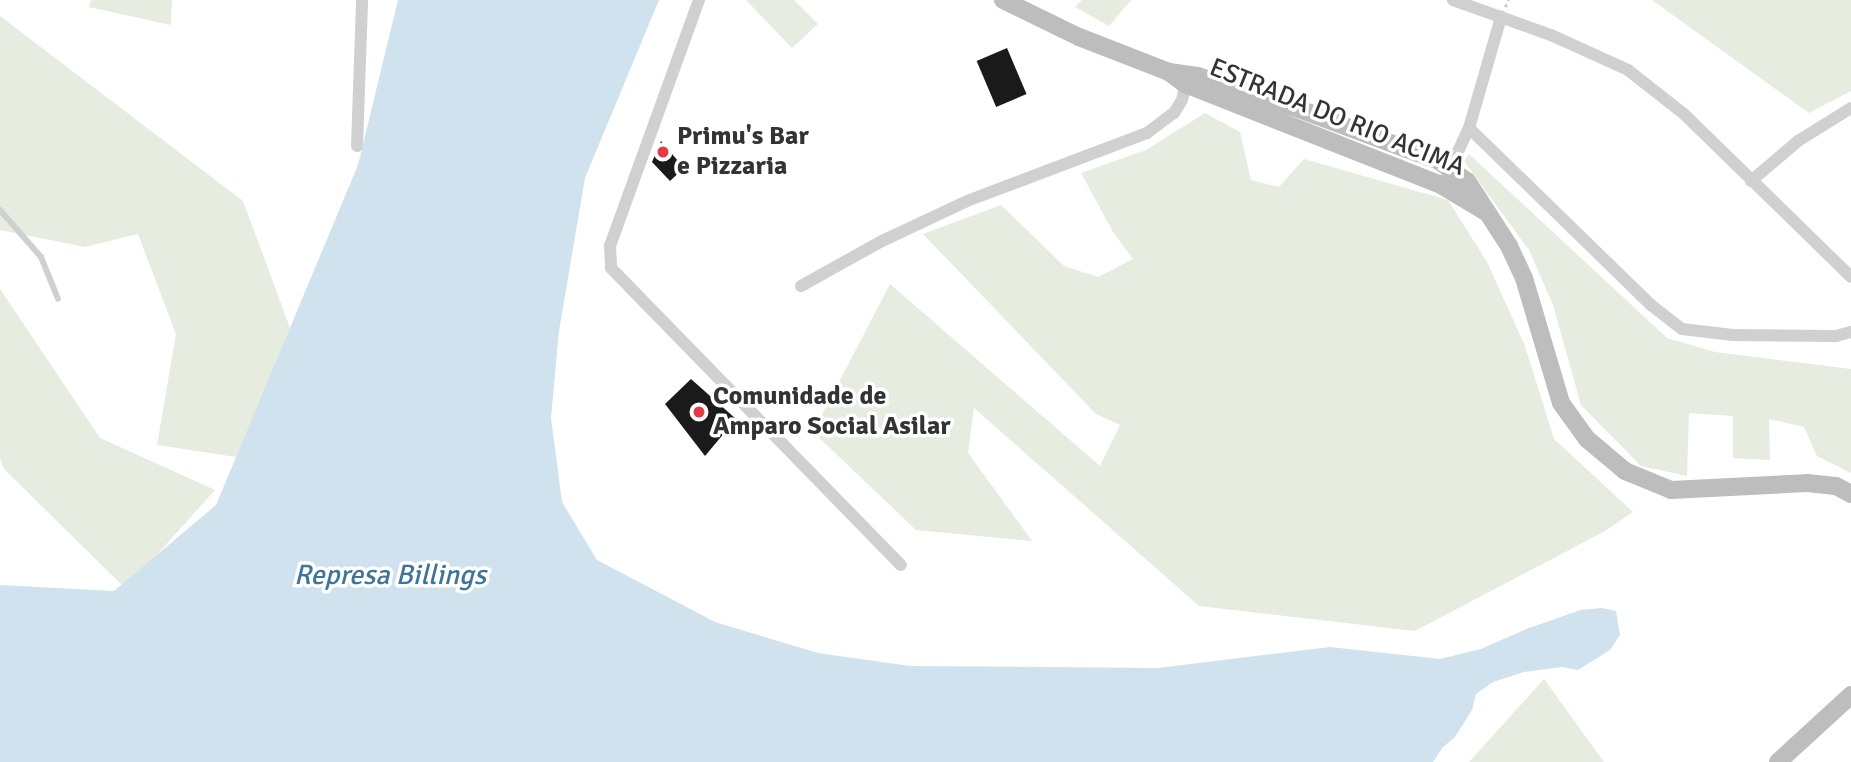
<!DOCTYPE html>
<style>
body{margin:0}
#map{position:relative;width:1851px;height:762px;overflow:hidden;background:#fff;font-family:Signika,sans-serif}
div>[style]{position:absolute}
.green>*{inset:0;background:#e6ecdf}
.water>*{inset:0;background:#cfe2ee}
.building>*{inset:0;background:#1a1a1a;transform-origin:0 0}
.path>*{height:2.5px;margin-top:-1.25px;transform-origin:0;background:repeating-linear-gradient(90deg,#cdcdcd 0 3.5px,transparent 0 7px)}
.service>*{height:6px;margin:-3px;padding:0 3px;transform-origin:3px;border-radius:3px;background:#d0d0d0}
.minor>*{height:12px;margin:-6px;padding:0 6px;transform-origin:6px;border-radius:6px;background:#d0d0d0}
.secondary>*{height:18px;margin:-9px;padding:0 9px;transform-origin:9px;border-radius:9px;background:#bdbdbd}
.dots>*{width:19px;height:19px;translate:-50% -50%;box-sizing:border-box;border:4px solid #fff;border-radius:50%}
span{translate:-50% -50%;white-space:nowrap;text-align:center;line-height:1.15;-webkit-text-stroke:7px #fff;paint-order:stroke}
.street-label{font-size:26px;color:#333}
.poi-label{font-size:26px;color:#333;font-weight:700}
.left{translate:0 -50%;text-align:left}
.water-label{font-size:28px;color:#3f7597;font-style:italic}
</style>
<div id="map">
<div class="green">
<div style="clip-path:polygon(91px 0,172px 0,171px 25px,89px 7px)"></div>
<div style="clip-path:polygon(746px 0,794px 0,818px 24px,792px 48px)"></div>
<div style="clip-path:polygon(1082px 0,1131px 0,1109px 26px,1075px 7px)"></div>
<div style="clip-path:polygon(1652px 0,1851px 0,1851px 91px,1809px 113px)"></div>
<div style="clip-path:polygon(0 16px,243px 201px,293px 336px,236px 457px,157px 445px,176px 334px,138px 234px,85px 247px,0 230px)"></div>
<div style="clip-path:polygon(1205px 113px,1240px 132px,1251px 180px,1279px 187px,1304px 159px,1448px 200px,1487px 262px,1525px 346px,1554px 439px,1633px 512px,1605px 531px,1415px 631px,1199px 606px,974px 408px,968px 453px,1032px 541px,916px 530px,813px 432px,890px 284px,1100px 466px,1120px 425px,1096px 414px,923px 234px,1001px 205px,1064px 266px,1098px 277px,1133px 259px,1113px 232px,1081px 173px,1146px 150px)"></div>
<div style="clip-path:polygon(1469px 154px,1667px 338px,1715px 352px,1851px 369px,1851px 473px,1817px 456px,1804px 427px,1769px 419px,1770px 460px,1733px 458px,1733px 416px,1689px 413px,1687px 476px,1641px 466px,1581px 405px,1553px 305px,1529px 250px,1464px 161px)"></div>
<div style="clip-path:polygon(0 289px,100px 438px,215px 490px,126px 589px,4px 469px,0 459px)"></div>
<div style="clip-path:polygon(1544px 679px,1604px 762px,1469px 762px)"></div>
</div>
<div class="water">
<div style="clip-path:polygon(398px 0,659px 0,585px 178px,559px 331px,551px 418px,562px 502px,597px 560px,715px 622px,818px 653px,910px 666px,1158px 668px,1330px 647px,1440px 659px,1481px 649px,1529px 628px,1581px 610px,1602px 608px,1616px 611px,1620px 635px,1610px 650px,1578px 670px,1562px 667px,1524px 672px,1493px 682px,1476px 694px,1472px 710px,1455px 737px,1443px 747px,1433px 762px,0 762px,0 585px,114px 591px,216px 505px,358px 165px)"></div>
</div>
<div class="building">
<div style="left:1007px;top:48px;width:50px;height:33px;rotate:67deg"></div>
<div style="clip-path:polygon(661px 141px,684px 168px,670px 181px,652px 162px)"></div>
<div style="clip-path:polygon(691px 379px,736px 419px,705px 456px,665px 404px)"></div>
</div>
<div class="path">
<div style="left:1505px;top:7px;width:8px;rotate:-67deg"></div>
</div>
<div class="service">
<div style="left:0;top:210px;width:62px;rotate:48.9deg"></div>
<div style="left:41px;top:257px;width:45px;rotate:68deg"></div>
</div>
<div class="minor">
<div style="left:699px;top:0;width:262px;rotate:109.9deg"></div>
<div style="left:610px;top:246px;width:22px;rotate:87deg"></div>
<div style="left:611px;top:268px;width:415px;rotate:45.7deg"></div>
<div style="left:1453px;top:0;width:104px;rotate:19.7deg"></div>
<div style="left:1551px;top:35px;width:85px;rotate:24.4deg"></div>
<div style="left:1628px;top:70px;width:71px;rotate:38.2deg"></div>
<div style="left:1684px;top:114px;width:233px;rotate:44.3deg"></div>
<div style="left:1469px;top:128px;width:254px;rotate:44.2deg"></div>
<div style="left:1651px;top:305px;width:39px;rotate:38deg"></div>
<div style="left:1682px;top:329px;width:51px;rotate:6.7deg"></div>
<div style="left:1733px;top:335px;width:103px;rotate:0.6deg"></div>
<div style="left:1836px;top:336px;width:16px;rotate:-15deg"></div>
<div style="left:357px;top:146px;width:146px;rotate:-88deg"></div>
<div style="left:1447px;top:175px;width:52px;rotate:-64.9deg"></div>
<div style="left:1469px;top:128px;width:116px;rotate:-73.9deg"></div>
<div style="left:1751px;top:181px;width:62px;rotate:-40.4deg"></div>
<div style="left:1798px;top:141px;width:62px;rotate:-31.9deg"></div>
<div style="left:801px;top:286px;width:90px;rotate:-29.1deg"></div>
<div style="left:880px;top:242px;width:96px;rotate:-25.2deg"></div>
<div style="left:967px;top:201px;width:192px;rotate:-20.7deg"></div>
<div style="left:1147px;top:133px;width:34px;rotate:-37deg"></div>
<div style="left:1174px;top:113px;width:15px;rotate:-58deg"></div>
<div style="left:1182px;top:100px;width:23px;rotate:-77deg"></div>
</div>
<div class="secondary">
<div style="left:1003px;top:0;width:85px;rotate:26deg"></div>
<div style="left:1079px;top:37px;width:97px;rotate:21.3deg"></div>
<div style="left:1169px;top:72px;width:20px;rotate:37deg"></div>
<div style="left:1185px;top:84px;width:275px;rotate:21.5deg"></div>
<div style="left:1441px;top:185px;width:52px;rotate:31deg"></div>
<div style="left:1169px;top:72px;width:29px;rotate:8deg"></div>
<div style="left:1198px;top:76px;width:106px;rotate:18.1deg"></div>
<div style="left:1299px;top:109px;width:149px;rotate:20.4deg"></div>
<div style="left:1439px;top:161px;width:34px;rotate:36deg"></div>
<div style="left:1467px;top:181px;width:77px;rotate:57.1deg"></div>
<div style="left:1509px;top:246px;width:35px;rotate:65deg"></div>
<div style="left:1524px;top:278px;width:130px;rotate:73.5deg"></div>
<div style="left:1561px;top:403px;width:44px;rotate:54.2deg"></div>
<div style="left:1587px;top:439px;width:50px;rotate:40.1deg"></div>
<div style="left:1625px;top:471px;width:50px;rotate:22.4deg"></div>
<div style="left:1671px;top:490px;width:136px;rotate:-2.9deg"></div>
<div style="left:1807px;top:483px;width:29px;rotate:6deg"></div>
<div style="left:1836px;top:486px;width:17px;rotate:28deg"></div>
<div style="left:1778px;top:762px;width:99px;rotate:-42.5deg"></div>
</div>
<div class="dots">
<div style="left:663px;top:152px;background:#e63946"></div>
<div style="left:699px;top:412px;background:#e63946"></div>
</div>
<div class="street-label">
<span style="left:1337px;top:118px;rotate:22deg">ESTRADA DO RIO ACIMA</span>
</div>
<div class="poi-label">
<span class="left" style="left:677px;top:152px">Primu's Bar<br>e Pizzaria</span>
<span class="left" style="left:713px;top:412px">Comunidade de<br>Amparo Social Asilar</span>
</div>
<div class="water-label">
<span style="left:390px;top:575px">Represa Billings</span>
</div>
</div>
